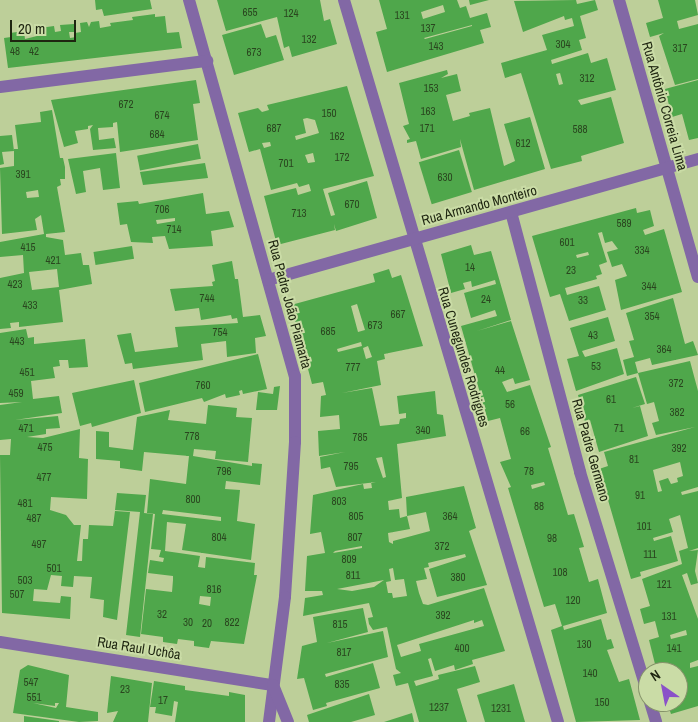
<!DOCTYPE html>
<meta charset="utf-8">
<style>
body{margin:0}
#map{position:relative;width:698px;height:722px;overflow:hidden;background:#bdcf99;font-family:"Archivo Narrow",sans-serif}
div>[style]{position:absolute}
.building>*{inset:0;background:#4fa74b;transform-origin:0 0}
.minor>*{height:12px;margin:-6px;padding:0 6px;transform-origin:6px;border-radius:6px;background:#8268a5}
span{translate:-50% -50%;white-space:nowrap;text-align:center;line-height:1.15;-webkit-text-stroke:4px #cadca6;paint-order:stroke}
.number-label{font-size:11px;color:#2a461f}
.number-label span{-webkit-text-stroke-width:0}
.street-label{font-size:14px;color:#1e2510}
.north{position:absolute;left:638px;top:662px;width:50px;height:50px;box-sizing:border-box;background:#cadca6;border:1px solid #85936a;border-radius:50%;rotate:327deg;font-size:14px;font-weight:700;line-height:20px;text-align:center;color:#1e2510}
.north::after{content:'';display:block;margin:auto;width:18px;height:22px;background:#8a51c8;clip-path:polygon(50% 0,100% 100%,50% 72%,0 100%)}
.scale{position:absolute;left:10px;top:20px;width:66px;height:22px;box-sizing:border-box;border:2px solid #1e2510;border-top:0;padding-left:6px;font-size:15px;line-height:18px;white-space:nowrap;color:#1e2510;-webkit-text-stroke:4px #cadca6;paint-order:stroke}
</style>
<div id="map">
<div class="building">
<div style="clip-path:polygon(95px 0,150px 0,152px 9px,104px 16px,102px 9px,96px 10px)"></div>
<div style="clip-path:polygon(217px 0,320px 0,324px 21px,330px 19px,337px 44px,292px 57px,289px 46px,284px 48px,277px 17px,226px 31px)"></div>
<div style="clip-path:polygon(evenodd,379px 0,457px 0,460px 8px,466px 6px,470px 18px,487px 13px,491px 27px,480px 30px,484px 43px,387px 72px,376px 32px,387px 29px,379px 0,443px 5px,445px 12px,423px 19px,421px 12px,443px 5px,379px 0,472px 25px,472px 26px,425px 39px,424px 38px,472px 25px)"></div>
<div style="clip-path:polygon(469px 0,489px 0,470px 5px)"></div>
<div style="clip-path:polygon(evenodd,576px 0,577px 4px,595px 0,598px 10px,580px 16px,586px 38px,579px 40px,582px 50px,551px 60px,552px 64px,588px 53px,591px 63px,607px 58px,616px 90px,578px 100px,581px 105px,611px 97px,624px 143px,581px 156px,582px 161px,551px 169px,521px 73px,505px 78px,501px 63px,547px 50px,542px 35px,574px 26px,572px 18px,565px 20px,564px 16px,523px 32px,514px 1px,576px 0,560px 73px,563px 84px,559px 85px,556px 74px,560px 73px)"></div>
<div style="clip-path:polygon(658px 0,695px 0,698px 15px,677px 21px,679px 29px,698px 24px,698px 79px,675px 85px,659px 36px,664px 33px,650px 37px,646px 23px,663px 18px)"></div>
<div style="clip-path:polygon(155px 14px,155px 17px,165px 16px,167px 33px,179px 32px,182px 48px,8px 68px,4px 38px,11px 37px,10px 33px,24px 31px,25px 39px,41px 35px,40px 28px,54px 26px,55px 32px,61px 31px,60px 25px,74px 24px,75px 32px,69px 32px,70px 38px,76px 37px,75px 33px,81px 32px,80px 23px,87px 22px,89px 27px,91px 22px,99px 21px,100px 28px,111px 26px,110px 23px,133px 20px,132px 17px)"></div>
<div style="clip-path:polygon(261px 24px,266px 38px,276px 35px,284px 60px,234px 75px,222px 35px)"></div>
<div style="clip-path:polygon(447px 70px,448px 74px,441px 78px,457px 74px,461px 91px,446px 95px,453px 121px,470px 116px,469px 113px,490px 108px,504px 166px,515px 161px,504px 124px,530px 117px,545px 169px,474px 190px,460px 139px,461px 147px,421px 159px,416px 141px,407px 143px,407px 140px,410px 139px,403px 126px,409px 124px,399px 83px)"></div>
<div style="clip-path:polygon(196px 80px,200px 103px,193px 104px,198px 140px,120px 152px,117px 122px,113px 123px,113px 127px,98px 128px,99px 140px,114px 138px,116px 148px,93px 150px,90px 129px,93px 125px,88px 126px,88px 129px,75px 131px,78px 143px,64px 147px,51px 100px)"></div>
<div style="clip-path:polygon(698px 80px,698px 138px,689px 140px,682px 114px,672px 117px,665px 89px)"></div>
<div style="clip-path:polygon(evenodd,347px 86px,374px 176px,323px 189px,331px 216px,335px 215px,328px 193px,367px 181px,377px 218px,336px 231px,334px 224px,335px 230px,277px 245px,264px 196px,296px 188px,298px 195px,311px 191px,309px 184px,299px 187px,297px 183px,271px 190px,260px 149px,249px 152px,238px 113px,258px 108px,262px 112px,269px 110px,267px 105px,347px 86px,307px 118px,315px 120px,319px 133px,296px 140px,295px 136px,306px 133px,303px 119px,307px 118px,347px 86px,270px 142px,271px 146px,264px 148px,262px 143px,270px 142px,347px 86px,313px 153px,315px 162px,308px 163px,305px 155px,313px 153px)"></div>
<div style="clip-path:polygon(evenodd,52px 110px,60px 158px,63px 158px,65px 167px,65px 179px,60px 179px,61px 185px,57px 187px,65px 232px,46px 234px,46px 237px,63px 240px,65px 255px,81px 253px,83px 265px,89px 265px,92px 284px,59px 290px,63px 322px,19px 327px,19px 322px,10px 323px,11px 328px,0 329px,0 278px,24px 273px,23px 255px,0 257px,0 242px,44px 234px,41px 215px,35px 219px,37px 230px,2px 234px,0 168px,14px 166px,14px 149px,18px 149px,15px 125px,41px 122px,40px 112px,52px 110px,38px 190px,39px 197px,27px 198px,26px 192px,38px 190px,52px 110px,57px 269px,59px 287px,32px 290px,29px 272px,57px 269px)"></div>
<div style="clip-path:polygon(12px 135px,14px 151px,2px 152px,4px 164px,0 165px,0 136px)"></div>
<div style="left:198px;top:144px;width:15px;height:62px;rotate:79deg"></div>
<div style="left:459px;top:150px;width:44px;height:42px;rotate:73deg"></div>
<div style="clip-path:polygon(116px 153px,120px 188px,103px 190px,100px 168px,83px 171px,86px 192px,76px 194px,68px 159px)"></div>
<div style="clip-path:polygon(205px 163px,208px 178px,143px 185px,140px 172px)"></div>
<div style="clip-path:polygon(evenodd,203px 193px,206px 214px,229px 211px,234px 227px,211px 231px,213px 246px,169px 249px,165px 236px,152px 237px,153px 243px,131px 242px,127px 224px,120px 225px,117px 203px,138px 201px,139px 204px,203px 193px,175px 218px,175px 221px,157px 224px,156px 220px,175px 218px)"></div>
<div style="clip-path:polygon(evenodd,636px 208px,637px 213px,650px 210px,654px 226px,643px 230px,645px 235px,664px 229px,682px 292px,621px 310px,615px 280px,627px 276px,622px 264px,612px 267px,607px 252px,618px 249px,612px 241px,605px 243px,602px 232px,598px 233px,607px 262px,599px 265px,602px 274px,596px 276px,597px 279px,565px 288px,567px 295px,599px 286px,606px 310px,569px 321px,560px 294px,550px 297px,532px 236px,636px 208px,588px 252px,589px 255px,577px 258px,576px 255px,588px 252px)"></div>
<div style="clip-path:polygon(evenodd,471px 245px,474px 255px,491px 251px,511px 320px,477px 331px,511px 321px,530px 380px,515px 384px,513px 378px,502px 382px,507px 392px,530px 385px,551px 447px,548px 448px,568px 515px,574px 514px,584px 547px,579px 548px,589px 582px,598px 579px,607px 613px,563px 626px,564px 630px,601px 619px,607px 640px,611px 639px,614px 648px,607px 650px,619px 682px,629px 679px,640px 720px,576px 722px,551px 630px,562px 626px,555px 604px,544px 607px,508px 488px,511px 487px,500px 462px,511px 459px,500px 418px,488px 421px,461px 326px,497px 316px,495px 310px,471px 318px,464px 293px,496px 284px,495px 280px,472px 287px,471px 281px,463px 283px,465px 289px,451px 293px,441px 254px,471px 245px,544px 482px,545px 485px,532px 489px,531px 485px,544px 482px)"></div>
<div style="left:132px;top:246px;width:13px;height:39px;rotate:81deg"></div>
<div style="clip-path:polygon(232px 261px,235px 279px,238px 279px,243px 317px,260px 315px,266px 336px,255px 338px,256px 353px,227px 357px,226px 341px,201px 344px,203px 360px,133px 369px,132px 363px,125px 364px,117px 335px,131px 333px,135px 352px,178px 347px,175px 327px,238px 323px,237px 318px,232px 319px,231px 315px,201px 320px,199px 308px,175px 311px,170px 289px,213px 286px,212px 282px,215px 281px,212px 265px)"></div>
<div style="clip-path:polygon(evenodd,389px 269px,392px 278px,401px 275px,423px 346px,384px 354px,385px 359px,377px 361px,381px 385px,342px 393px,372px 388px,380px 426px,399px 424px,400px 419px,406px 418px,406px 413px,399px 414px,397px 396px,435px 391px,437px 414px,443px 415px,446px 436px,397px 444px,402px 498px,388px 501px,389px 510px,399px 509px,400px 518px,407px 516px,406px 497px,464px 486px,476px 528px,469px 531px,487px 585px,437px 597px,429px 569px,466px 557px,465px 554px,428px 563px,429px 567px,424px 568px,427px 579px,416px 581px,419px 593px,423px 604px,428px 605px,484px 588px,505px 651px,472px 660px,473px 664px,455px 670px,454px 665px,435px 671px,431px 658px,428px 659px,433px 676px,414px 681px,416px 686px,439px 679px,438px 675px,475px 666px,480px 682px,457px 689px,467px 722px,419px 722px,408px 683px,396px 686px,393px 675px,401px 673px,396px 669px,387px 627px,373px 630px,369px 624px,368px 618px,373px 617px,369px 603px,303px 616px,305px 598px,323px 595px,322px 591px,305px 591px,307px 556px,325px 553px,321px 532px,310px 534px,313px 495px,363px 484px,364px 489px,372px 488px,371px 482px,376px 482px,336px 487px,330px 467px,321px 469px,320px 457px,345px 452px,319px 456px,318px 431px,340px 429px,339px 415px,320px 417px,321px 396px,326px 395px,323px 382px,312px 384px,291px 305px,375px 282px,373px 274px,389px 269px,357px 304px,365px 330px,358px 332px,351px 306px,357px 304px,389px 269px,361px 342px,362px 346px,338px 352px,337px 349px,361px 342px,389px 269px,368px 346px,372px 357px,366px 359px,363px 348px,368px 346px,389px 269px,382px 457px,386px 477px,383px 478px,376px 458px,382px 457px,389px 269px,426px 512px,430px 531px,393px 541px,393px 544px,389px 542px,388px 533px,410px 529px,407px 516px,426px 512px,389px 269px,362px 546px,362px 548px,333px 553px,335px 551px,362px 546px,389px 269px,393px 568px,395px 580px,404px 579px,407px 596px,393px 598px,392px 593px,388px 593px,386px 582px,391px 581px,389px 569px,393px 568px,389px 269px,384px 580px,374px 587px,352px 591px,337px 589px,384px 580px,389px 269px,474px 620px,474px 623px,482px 620px,484px 626px,419px 644px,421px 651px,401px 657px,397px 645px,474px 620px)"></div>
<div style="clip-path:polygon(evenodd,673px 298px,685px 344px,693px 341px,698px 355px,652px 365px,650px 358px,635px 362px,638px 373px,690px 361px,698px 391px,698px 487px,681px 492px,682px 495px,698px 491px,698px 548px,689px 551px,698px 550px,695px 571px,698px 583px,691px 585px,687px 573px,682px 575px,698px 619px,698px 660px,690px 663px,690px 668px,698px 666px,698px 706px,671px 714px,667px 702px,678px 702px,678px 672px,669px 672px,668px 669px,657px 672px,649px 640px,659px 637px,655px 621px,644px 624px,640px 609px,650px 606px,642px 579px,682px 564px,679px 551px,688px 548px,680px 515px,669px 519px,673px 532px,653px 538px,654px 541px,671px 536px,678px 561px,640px 572px,641px 576px,631px 579px,599px 469px,608px 466px,604px 452px,695px 427px,656px 435px,652px 423px,659px 421px,654px 402px,647px 404px,638px 373px,627px 376px,623px 360px,634px 357px,629px 341px,634px 340px,626px 313px,673px 298px,680px 462px,683px 476px,677px 478px,678px 482px,671px 484px,668px 478px,659px 481px,662px 491px,658px 492px,653px 470px,680px 462px,673px 298px,686px 630px,687px 635px,671px 639px,670px 635px,686px 630px)"></div>
<div style="clip-path:polygon(608px 317px,615px 341px,582px 351px,585px 357px,617px 348px,624px 374px,576px 391px,567px 359px,579px 356px,570px 328px)"></div>
<div style="clip-path:polygon(26px 329px,28px 338px,34px 337px,34px 344px,85px 339px,88px 367px,69px 368px,68px 360px,59px 360px,60px 366px,53px 367px,55px 378px,31px 381px,33px 399px,59px 396px,62px 413px,15px 420px,58px 416px,60px 428px,46px 429px,46px 434px,27px 437px,43px 438px,80px 429px,79px 458px,88px 459px,87px 499px,51px 497px,50px 510px,66px 515px,74px 525px,81px 525px,77px 561px,82px 561px,83px 539px,88px 539px,89px 525px,113px 526px,115px 511px,130px 512px,117px 620px,103px 617px,104px 600px,90px 598px,92px 577px,74px 576px,73px 587px,61px 586px,62px 576px,51px 575px,47px 590px,34px 589px,33px 601px,60px 603px,61px 596px,71px 597px,70px 619px,2px 613px,0 455px,10px 455px,11px 439px,0 440px,0 405px,22px 402px,0 403px,0 333px)"></div>
<div style="clip-path:polygon(258px 354px,267px 389px,243px 394px,242px 390px,239px 391px,240px 395px,226px 398px,225px 394px,204px 402px,202px 398px,145px 412px,139px 383px)"></div>
<div style="clip-path:polygon(636px 377px,645px 404px,632px 408px,640px 406px,648px 436px,599px 452px,590px 420px,585px 422px,578px 395px)"></div>
<div style="clip-path:polygon(134px 380px,141px 413px,92px 427px,91px 423px,80px 426px,72px 393px)"></div>
<div style="clip-path:polygon(280px 386px,277px 410px,256px 410px,258px 392px,273px 394px,274px 387px)"></div>
<div style="clip-path:polygon(evenodd,208px 405px,237px 408px,236px 417px,252px 418px,248px 462px,215px 459px,216px 451px,194px 449px,193px 456px,252px 466px,252px 463px,262px 464px,260px 485px,226px 481px,225px 489px,240px 490px,237px 521px,255px 524px,251px 560px,182px 550px,186px 524px,167px 522px,165px 551px,200px 556px,198px 567px,205px 568px,206px 557px,255px 563px,254px 575px,257px 575px,244px 644px,211px 641px,209px 648px,194px 646px,194px 641px,178px 639px,177px 644px,163px 642px,163px 637px,141px 634px,146px 589px,172px 592px,173px 580px,173px 576px,148px 573px,150px 560px,163px 562px,164px 558px,159px 557px,161px 550px,151px 549px,155px 514px,147px 513px,150px 479px,186px 484px,189px 456px,144px 452px,142px 471px,120px 468px,120px 461px,96px 459px,96px 431px,109px 432px,109px 447px,133px 450px,137px 417px,170px 410px,168px 420px,206px 424px,208px 405px,163px 510px,221px 517px,221px 521px,162px 514px,163px 510px,208px 405px,200px 596px,211px 597px,210px 606px,199px 604px,200px 596px)"></div>
<div style="clip-path:polygon(117px 493px,146px 495px,144px 513px,153px 514px,140px 637px,126px 635px,140px 512px,115px 510px)"></div>
<div style="clip-path:polygon(363px 608px,368px 632px,327px 643px,383px 631px,388px 657px,325px 674px,326px 677px,373px 663px,380px 688px,326px 703px,327px 706px,313px 710px,304px 678px,297px 679px,302px 646px,317px 642px,313px 617px)"></div>
<div style="clip-path:polygon(evenodd,28px 665px,69px 675px,66px 707px,98px 712px,98px 721px,79px 722px,13px 713px,20px 670px,28px 665px,33px 703px,55px 706px,55px 703px,59px 703px,56px 708px,33px 703px)"></div>
<div style="clip-path:polygon(111px 676px,152px 683px,148px 722px,113px 722px,118px 711px,107px 713px)"></div>
<div style="clip-path:polygon(154px 681px,185px 686px,185px 690px,229px 696px,229px 692px,245px 695px,245px 722px,175px 722px,178px 702px,174px 701px,172px 716px,155px 713px,156px 707px,150px 707px)"></div>
<div style="clip-path:polygon(514px 684px,525px 722px,485px 722px,477px 695px)"></div>
<div style="clip-path:polygon(369px 694px,375px 715px,351px 722px,309px 722px,307px 715px)"></div>
<div style="clip-path:polygon(412px 713px,414px 722px,384px 722px)"></div>
<div style="clip-path:polygon(24px 716px,59px 721px,59px 722px,24px 722px)"></div>
</div>
<div class="minor">
<div style="left:189px;top:0;width:391px;rotate:74.3deg"></div>
<div style="left:295px;top:376px;width:66px;rotate:90deg"></div>
<div style="left:295px;top:442px;width:155px;rotate:93.7deg"></div>
<div style="left:285px;top:597px;width:126px;rotate:97.3deg"></div>
<div style="left:344px;top:0;width:753px;rotate:73.49deg"></div>
<div style="left:619px;top:0;width:288px;rotate:74.1deg"></div>
<div style="left:0;top:87px;width:209px;rotate:-7.2deg"></div>
<div style="left:511px;top:212px;width:269px;rotate:75.1deg"></div>
<div style="left:580px;top:472px;width:233px;rotate:73deg"></div>
<div style="left:268px;top:280px;width:447px;rotate:-15.7deg"></div>
<div style="left:0;top:642px;width:276px;rotate:9deg"></div>
<div style="left:273px;top:685px;width:40px;rotate:68deg"></div>
<div style="left:650px;top:702px;width:21px;rotate:73deg"></div>
</div>
<div class="number-label">
<span style="left:250px;top:12px">655</span>
<span style="left:291px;top:13px">124</span>
<span style="left:402px;top:15px">131</span>
<span style="left:428px;top:28px">137</span>
<span style="left:309px;top:39px">132</span>
<span style="left:563px;top:44px">304</span>
<span style="left:436px;top:46px">143</span>
<span style="left:680px;top:48px">317</span>
<span style="left:15px;top:51px">48</span>
<span style="left:34px;top:51px">42</span>
<span style="left:254px;top:52px">673</span>
<span style="left:587px;top:78px">312</span>
<span style="left:431px;top:88px">153</span>
<span style="left:126px;top:104px">672</span>
<span style="left:428px;top:111px">163</span>
<span style="left:329px;top:113px">150</span>
<span style="left:162px;top:115px">674</span>
<span style="left:274px;top:128px">687</span>
<span style="left:427px;top:128px">171</span>
<span style="left:580px;top:129px">588</span>
<span style="left:157px;top:134px">684</span>
<span style="left:337px;top:136px">162</span>
<span style="left:523px;top:143px">612</span>
<span style="left:342px;top:157px">172</span>
<span style="left:286px;top:163px">701</span>
<span style="left:23px;top:174px">391</span>
<span style="left:445px;top:177px">630</span>
<span style="left:352px;top:204px">670</span>
<span style="left:162px;top:209px">706</span>
<span style="left:299px;top:213px">713</span>
<span style="left:624px;top:223px">589</span>
<span style="left:174px;top:229px">714</span>
<span style="left:567px;top:242px">601</span>
<span style="left:28px;top:247px">415</span>
<span style="left:642px;top:250px">334</span>
<span style="left:53px;top:260px">421</span>
<span style="left:470px;top:267px">14</span>
<span style="left:571px;top:270px">23</span>
<span style="left:15px;top:284px">423</span>
<span style="left:649px;top:286px">344</span>
<span style="left:207px;top:298px">744</span>
<span style="left:486px;top:299px">24</span>
<span style="left:583px;top:300px">33</span>
<span style="left:30px;top:305px">433</span>
<span style="left:398px;top:314px">667</span>
<span style="left:652px;top:316px">354</span>
<span style="left:375px;top:325px">673</span>
<span style="left:328px;top:331px">685</span>
<span style="left:220px;top:332px">754</span>
<span style="left:593px;top:335px">43</span>
<span style="left:17px;top:341px">443</span>
<span style="left:664px;top:349px">364</span>
<span style="left:596px;top:366px">53</span>
<span style="left:353px;top:367px">777</span>
<span style="left:500px;top:370px">44</span>
<span style="left:27px;top:372px">451</span>
<span style="left:676px;top:383px">372</span>
<span style="left:203px;top:385px">760</span>
<span style="left:16px;top:393px">459</span>
<span style="left:611px;top:399px">61</span>
<span style="left:510px;top:404px">56</span>
<span style="left:677px;top:412px">382</span>
<span style="left:26px;top:428px">471</span>
<span style="left:619px;top:428px">71</span>
<span style="left:423px;top:430px">340</span>
<span style="left:525px;top:431px">66</span>
<span style="left:192px;top:436px">778</span>
<span style="left:360px;top:437px">785</span>
<span style="left:45px;top:447px">475</span>
<span style="left:679px;top:448px">392</span>
<span style="left:634px;top:459px">81</span>
<span style="left:351px;top:466px">795</span>
<span style="left:224px;top:471px">796</span>
<span style="left:529px;top:471px">78</span>
<span style="left:44px;top:477px">477</span>
<span style="left:640px;top:495px">91</span>
<span style="left:193px;top:499px">800</span>
<span style="left:339px;top:501px">803</span>
<span style="left:25px;top:503px">481</span>
<span style="left:539px;top:506px">88</span>
<span style="left:356px;top:516px">805</span>
<span style="left:450px;top:516px">364</span>
<span style="left:34px;top:518px">487</span>
<span style="left:644px;top:526px">101</span>
<span style="left:219px;top:537px">804</span>
<span style="left:355px;top:537px">807</span>
<span style="left:552px;top:538px">98</span>
<span style="left:39px;top:544px">497</span>
<span style="left:442px;top:546px">372</span>
<span style="left:650px;top:554px">111</span>
<span style="left:349px;top:559px">809</span>
<span style="left:54px;top:568px">501</span>
<span style="left:560px;top:572px">108</span>
<span style="left:353px;top:575px">811</span>
<span style="left:458px;top:577px">380</span>
<span style="left:25px;top:580px">503</span>
<span style="left:664px;top:584px">121</span>
<span style="left:214px;top:589px">816</span>
<span style="left:17px;top:594px">507</span>
<span style="left:573px;top:600px">120</span>
<span style="left:162px;top:614px">32</span>
<span style="left:443px;top:615px">392</span>
<span style="left:669px;top:616px">131</span>
<span style="left:188px;top:622px">30</span>
<span style="left:232px;top:622px">822</span>
<span style="left:207px;top:623px">20</span>
<span style="left:340px;top:624px">815</span>
<span style="left:584px;top:644px">130</span>
<span style="left:462px;top:648px">400</span>
<span style="left:674px;top:648px">141</span>
<span style="left:344px;top:652px">817</span>
<span style="left:590px;top:673px">140</span>
<span style="left:31px;top:682px">547</span>
<span style="left:342px;top:684px">835</span>
<span style="left:125px;top:689px">23</span>
<span style="left:34px;top:697px">551</span>
<span style="left:163px;top:700px">17</span>
<span style="left:602px;top:702px">150</span>
<span style="left:439px;top:707px">1237</span>
<span style="left:501px;top:708px">1231</span>
</div>
<div class="street-label">
<span style="left:665px;top:106px;rotate:74deg">Rua Antônio Correia Lima</span>
<span style="left:479px;top:205px;rotate:-15deg">Rua Armando Monteiro</span>
<span style="left:290px;top:304px;rotate:75deg">Rua Padre João Piamarta</span>
<span style="left:464px;top:357px;rotate:73deg">Rua Cunegundes Rodrigues</span>
<span style="left:591px;top:450px;rotate:74deg">Rua Padre Germano</span>
<span style="left:139px;top:648px;rotate:9deg">Rua Raul Uchôa</span>
</div>
<div class="north">N</div>
<div class="scale">20 m</div>
</div>
